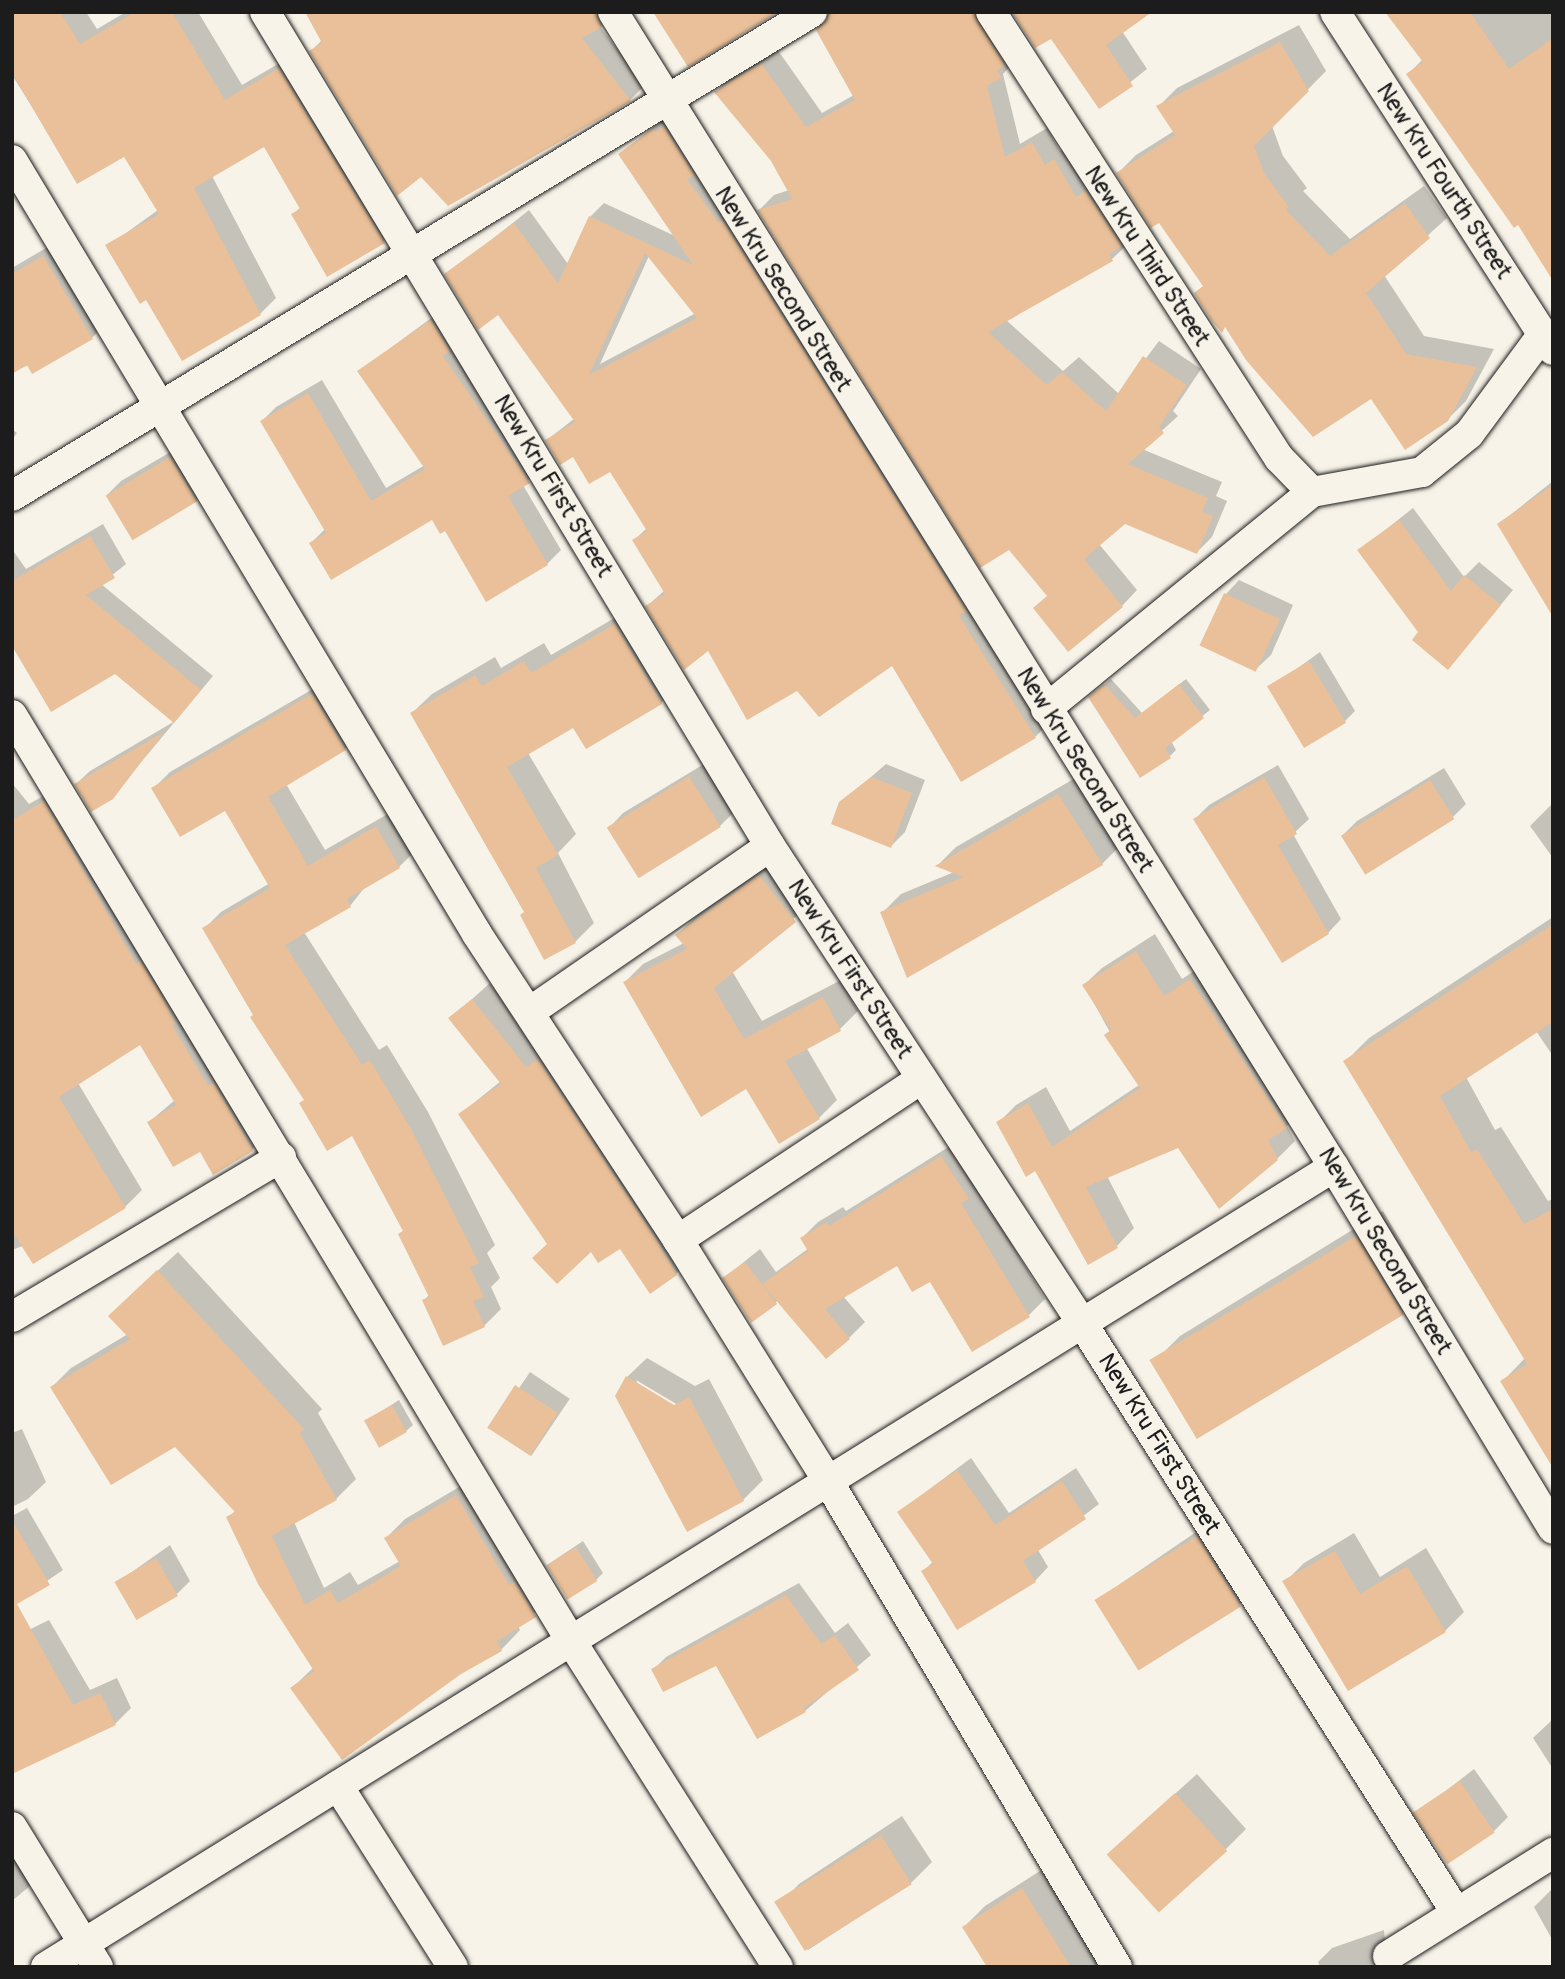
<!DOCTYPE html>
<style>
body{margin:0}
#map{position:relative;width:1565px;height:1979px;overflow:hidden;background:#f7f3e8;font-family:Pangolin,sans-serif}
div>[style]{position:absolute}
.shadow>*{inset:0;background:#0003;transform-origin:0 0}
.building>*{inset:0;background:#e9c099;transform-origin:0 0}
.roads{filter:drop-shadow(0 0 2px #1c1c1c) drop-shadow(0 0 2px #1c1c1c)}
.street>*{height:30px;margin:-15px;padding:0 15px;transform-origin:15px;border-radius:15px;background:#f7f3e8}
span{translate:-50% -50%;white-space:nowrap;text-align:center;line-height:1.15;-webkit-text-stroke:5px #f7f3e8;paint-order:stroke}
.street-label{font-size:24px;color:#1c1c1c}
.frame{position:absolute;inset:0;border:14px solid #1c1c1c;pointer-events:none}
</style>
<div id="map">
<div class="shadow">
<div style="clip-path:polygon(12px 12px,86px 12px,97px 29px,126px 12px,198px 12px,242px 85px,295px 54px,400px 226px,383px 242px,293px 214px,301px 207px,264px 145px,212px 176px,276px 298px,260px 314px,115px 241px,158px 210px,125px 154px,79px 181px,12px 75px)"></div>
<div style="clip-path:polygon(307px 12px,614px 12px,600px 27px,645px 85px,630px 100px,311px 51px,322px 40px)"></div>
<div style="clip-path:polygon(831px 12px,995px 12px,1015px 61px,1003px 74px,1020px 144px,1047px 128px,1060px 151px,1070px 145px,1128px 244px,1112px 259px,1006px 320px,1063px 371px,1079px 357px,1119px 394px,1159px 341px,1201px 369px,1173px 411px,1178px 416px,1142px 449px,1222px 482px,1216px 496px,1227px 501px,1212px 537px,1197px 552px,1125px 522px,1099px 544px,1137px 590px,1122px 606px,1049px 595px,759px 210px,774px 195px,789px 190px,773px 160px,716px 92px,731px 77px,777px 49px,822px 113px,854px 95px)"></div>
<div style="clip-path:polygon(1012px 12px,1149px 12px,1122px 31px,1147px 69px,1099px 107px,1051px 36px,1036px 46px)"></div>
<div style="clip-path:polygon(1387px 12px,1553px 12px,1553px 209px,1408px 74px,1423px 59px)"></div>
<div style="clip-path:polygon(1299px 25px,1326px 71px,1272px 126px,1283px 156px,1307px 188px,1303px 191px,1350px 239px,1424px 186px,1447px 218px,1384px 275px,1424px 336px,1494px 349px,1466px 401px,1447px 420px,1372px 396px,1204px 285px,1159px 220px,1118px 173px,1136px 155px,1174px 131px,1158px 107px,1177px 88px)"></div>
<div style="clip-path:polygon(evenodd,667px 116px,1049px 723px,1035px 737px,893px 664px,798px 688px,708px 648px,647px 606px,664px 591px,634px 540px,647px 528px,611px 470px,547px 440px,575px 418px,498px 312px,447px 275px,529px 210px,568px 264px,590px 217px,604px 203px,675px 236px,620px 154px,667px 116px,649px 256px,696px 313px,600px 364px,649px 256px)"></div>
<div style="clip-path:polygon(63px 238px,110px 319px,92px 338px,12px 372px,12px 268px)"></div>
<div style="clip-path:polygon(445px 308px,542px 468px,523px 485px,561px 550px,547px 564px,446px 529px,433px 518px,311px 543px,326px 528px,262px 421px,276px 407px,322px 380px,386px 488px,425px 465px,359px 371px)"></div>
<div style="clip-path:polygon(12px 429px,17px 433px,12px 440px)"></div>
<div style="clip-path:polygon(184px 444px,210px 487px,196px 501px,107px 495px,121px 481px)"></div>
<div style="clip-path:polygon(1553px 481px,1553px 613px,1499px 524px)"></div>
<div style="clip-path:polygon(1413px 508px,1464px 577px,1479px 562px,1513px 590px,1448px 668px,1360px 550px)"></div>
<div style="clip-path:polygon(103px 524px,126px 564px,101px 584px,213px 676px,112px 797px,76px 784px,90px 771px,175px 721px,115px 672px,12px 642px,12px 549px,26px 569px)"></div>
<div style="clip-path:polygon(1239px 580px,1293px 605px,1271px 655px,1257px 668px,1203px 645px,1226px 594px)"></div>
<div style="clip-path:polygon(635px 606px,680px 684px,661px 703px,586px 747px,574px 726px,528px 753px,576px 834px,558px 853px,594px 923px,575px 942px,526px 911px,412px 713px,432px 694px,495px 657px,501px 668px,544px 643px,551px 655px)"></div>
<div style="clip-path:polygon(1320px 652px,1355px 711px,1345px 721px,1270px 688px)"></div>
<div style="clip-path:polygon(330px 679px,362px 732px,345px 749px,286px 784px,325px 850px,393px 811px,416px 850px,399px 867px,365px 887px,350px 906px,304px 932px,379px 1050px,387px 1045px,428px 1112px,495px 1245px,487px 1253px,500px 1278px,491px 1287px,501px 1309px,484px 1326px,424px 1300px,430px 1294px,400px 1234px,404px 1230px,353px 1133px,305px 1099px,205px 928px,221px 912px,270px 883px,226px 808px,154px 788px,170px 772px)"></div>
<div style="clip-path:polygon(1111px 679px,1142px 713px,1186px 679px,1210px 710px,1171px 741px,1176px 750px,1170px 756px,1097px 691px)"></div>
<div style="clip-path:polygon(704px 764px,734px 812px,720px 826px,640px 876px,610px 827px,623px 813px)"></div>
<div style="clip-path:polygon(886px 764px,925px 780px,905px 832px,891px 846px,841px 803px)"></div>
<div style="clip-path:polygon(1278px 765px,1309px 819px,1293px 834px,1341px 919px,1328px 933px,1195px 819px,1209px 805px)"></div>
<div style="clip-path:polygon(1444px 768px,1466px 804px,1453px 817px,1343px 835px,1357px 821px)"></div>
<div style="clip-path:polygon(1077px 777px,1121px 845px,1102px 864px,882px 913px,901px 894px,954px 872px,938px 865px,956px 847px)"></div>
<div style="clip-path:polygon(12px 783px,29px 804px,61px 786px,270px 1133px,252px 1150px,214px 1172px,201px 1149px,149px 1122px,175px 1100px,140px 1043px,78px 1083px,142px 1190px,125px 1207px,12px 1250px)"></div>
<div style="clip-path:polygon(1553px 803px,1553px 858px,1530px 826px)"></div>
<div style="clip-path:polygon(778px 858px,813px 902px,732px 971px,762px 1021px,841px 980px,858px 1011px,840px 1029px,806px 1047px,837px 1100px,819px 1118px,747px 1087px,625px 982px,643px 964px,684px 943px,677px 935px,696px 916px)"></div>
<div style="clip-path:polygon(1553px 917px,1553px 1056px,1536px 1031px,1466px 1077px,1495px 1130px,1501px 1127px,1548px 1201px,1553px 1199px,1553px 1432px,1502px 1382px,1525px 1358px,1346px 1061px,1369px 1038px)"></div>
<div style="clip-path:polygon(1155px 934px,1182px 979px,1208px 962px,1304px 1109px,1287px 1126px,1295px 1141px,1277px 1159px,1179px 1145px,1107px 1176px,1134px 1228px,1117px 1246px,1036px 1169px,998px 1123px,1016px 1105px,1046px 1087px,1070px 1131px,1139px 1085px,1084px 985px,1102px 968px)"></div>
<div style="clip-path:polygon(490px 983px,693px 1257px,676px 1274px,621px 1247px,592px 1249px,549px 1243px,460px 1114px,501px 1081px,451px 1018px)"></div>
<div style="clip-path:polygon(958px 1141px,977px 1187px,1045px 1299px,1029px 1315px,897px 1263px,843px 1296px,865px 1322px,849px 1338px,779px 1300px,775px 1303px,724px 1278px,760px 1249px,776px 1272px,809px 1248px,802px 1238px,818px 1222px,843px 1207px,846px 1211px)"></div>
<div style="clip-path:polygon(1383px 1211px,1429px 1287px,1402px 1314px,1153px 1363px,1180px 1336px)"></div>
<div style="clip-path:polygon(178px 1252px,322px 1409px,318px 1413px,356px 1479px,336px 1499px,294px 1522px,324px 1588px,350px 1572px,358px 1585px,400px 1561px,386px 1538px,405px 1519px,476px 1477px,554px 1596px,518px 1626px,520px 1630px,501px 1650px,292px 1688px,313px 1668px,228px 1518px,236px 1510px,175px 1445px,52px 1387px,71px 1368px,128px 1334px,130px 1296px)"></div>
<div style="clip-path:polygon(evenodd,647px 1358px,695px 1386px,709px 1379px,763px 1480px,743px 1500px,687px 1530px,627px 1377px,647px 1358px,636px 1380px,683px 1408px,681px 1411px,639px 1386px,636px 1380px)"></div>
<div style="left:530px;top:1372px;width:48px;height:69px;rotate:34deg"></div>
<div style="clip-path:polygon(399px 1400px,413px 1425px,406px 1431px,366px 1421px)"></div>
<div style="clip-path:polygon(22px 1429px,46px 1482px,28px 1499px,12px 1507px,12px 1433px)"></div>
<div style="clip-path:polygon(971px 1458px,1009px 1513px,1076px 1468px,1099px 1504px,1038px 1550px,1048px 1567px,1035px 1581px,923px 1571px,934px 1561px,899px 1512px)"></div>
<div style="clip-path:polygon(27px 1508px,63px 1570px,12px 1605px,12px 1516px)"></div>
<div style="clip-path:polygon(1218px 1517px,1260px 1584px,1240px 1604px,1099px 1604px,1120px 1584px)"></div>
<div style="clip-path:polygon(1354px 1533px,1380px 1577px,1426px 1548px,1464px 1612px,1445px 1631px,1285px 1582px,1304px 1563px)"></div>
<div style="clip-path:polygon(583px 1541px,603px 1573px,596px 1580px,547px 1565px)"></div>
<div style="clip-path:polygon(170px 1545px,190px 1581px,177px 1594px,122px 1579px)"></div>
<div style="clip-path:polygon(799px 1583px,835px 1633px,848px 1623px,871px 1655px,805px 1711px,717px 1663px,653px 1670px,666px 1657px)"></div>
<div style="clip-path:polygon(49px 1620px,90px 1690px,117px 1678px,131px 1708px,115px 1724px,12px 1772px,12px 1638px)"></div>
<div style="clip-path:polygon(1553px 1719px,1553px 1769px,1533px 1738px)"></div>
<div style="clip-path:polygon(1474px 1769px,1508px 1817px,1494px 1831px,1416px 1814px)"></div>
<div style="clip-path:polygon(1197px 1774px,1246px 1829px,1225px 1850px,1108px 1854px)"></div>
<div style="clip-path:polygon(902px 1816px,932px 1862px,911px 1883px,808px 1950px,779px 1905px,799px 1884px)"></div>
<div style="clip-path:polygon(12px 1837px,37px 1880px,12px 1901px)"></div>
<div style="clip-path:polygon(1043px 1869px,1105px 1967px,989px 1967px,964px 1927px,985px 1906px)"></div>
<div style="clip-path:polygon(1552px 1889px,1553px 1889px,1553px 1941px,1534px 1907px)"></div>
<div style="clip-path:polygon(1384px 1930px,1386px 1951px,1398px 1967px,1320px 1967px,1318px 1962px,1332px 1948px)"></div>
</div>
<div class="building">
<div style="clip-path:polygon(12px 12px,60px 12px,80px 44px,135px 12px,172px 12px,225px 100px,279px 68px,385px 243px,327px 277px,291px 214px,300px 209px,264px 147px,194px 188px,261px 315px,182px 361px,146px 300px,140px 304px,105px 245px,159px 214px,124px 157px,77px 184px,12px 73px)"></div>
<div style="clip-path:polygon(305px 12px,596px 12px,602px 27px,582px 38px,631px 101px,448px 206px,421px 177px,397px 196px,309px 51px,322px 43px)"></div>
<div style="clip-path:polygon(653px 12px,778px 12px,688px 67px)"></div>
<div style="clip-path:polygon(829px 12px,974px 12px,1005px 66px,997px 70px,1001px 78px,987px 86px,1005px 157px,1032px 142px,1045px 165px,1054px 159px,1076px 197px,1086px 191px,1122px 246px,1109px 254px,1113px 261px,988px 332px,1047px 385px,1062px 372px,1106px 411px,1143px 356px,1187px 385px,1159px 427px,1164px 433px,1128px 464px,1208px 498px,1202px 512px,1213px 516px,1197px 554px,1125px 524px,1084px 559px,1123px 607px,1068px 652px,1033px 608px,1047px 596px,1009px 550px,980px 568px,757px 210px,792px 199px,771px 161px,714px 92px,761px 63px,806px 127px,855px 100px,816px 30px)"></div>
<div style="clip-path:polygon(1012px 12px,1152px 12px,1106px 45px,1133px 86px,1099px 109px,1051px 39px,1035px 48px)"></div>
<div style="clip-path:polygon(1385px 12px,1470px 12px,1509px 69px,1553px 38px,1553px 281px,1518px 225px,1514px 228px,1406px 74px,1423px 62px)"></div>
<div style="clip-path:polygon(1280px 42px,1309px 91px,1254px 146px,1265px 175px,1289px 207px,1286px 210px,1330px 256px,1405px 203px,1430px 238px,1366px 293px,1406px 354px,1477px 367px,1448px 421px,1405px 450px,1371px 399px,1313px 437px,1246px 360px,1225px 327px,1222px 333px,1211px 320px,1194px 293px,1203px 286px,1159px 223px,1151px 228px,1116px 173px,1175px 135px,1156px 106px)"></div>
<div style="clip-path:polygon(evenodd,664px 126px,694px 175px,687px 179px,718px 222px,723px 221px,966px 611px,959px 616px,1036px 738px,961px 782px,892px 666px,819px 717px,797px 691px,747px 720px,708px 651px,684px 670px,645px 606px,665px 594px,632px 540px,647px 531px,610px 472px,589px 484px,573px 457px,560px 465px,545px 440px,575px 422px,498px 315px,478px 330px,444px 274px,514px 223px,558px 283px,589px 216px,693px 265px,618px 154px,652px 129px,655px 132px,664px 126px,645px 253px,697px 318px,589px 375px,645px 253px)"></div>
<div style="clip-path:polygon(43px 256px,93px 339px,32px 374px,27px 365px,12px 374px,12px 274px)"></div>
<div style="clip-path:polygon(431px 320px,450px 351px,443px 356px,530px 483px,508px 496px,548px 565px,486px 602px,445px 531px,440px 534px,432px 520px,331px 580px,309px 543px,326px 533px,260px 421px,308px 393px,371px 501px,425px 469px,357px 371px)"></div>
<div style="left:170px;top:457px;width:52px;height:75px;rotate:59deg"></div>
<div style="clip-path:polygon(1553px 485px,1553px 617px,1497px 524px)"></div>
<div style="clip-path:polygon(1399px 520px,1451px 591px,1464px 575px,1501px 605px,1448px 670px,1412px 640px,1418px 632px,1357px 550px)"></div>
<div style="clip-path:polygon(90px 536px,115px 578px,86px 595px,201px 690px,174px 723px,115px 674px,51px 712px,12px 646px,12px 581px)"></div>
<div style="left:1224px;top:593px;width:62px;height:58px;rotate:25deg"></div>
<div style="clip-path:polygon(615px 624px,662px 704px,586px 749px,573px 728px,507px 767px,558px 855px,536px 868px,576px 943px,544px 960px,520px 915px,524px 912px,410px 713px,475px 675px,482px 686px,524px 661px,531px 673px)"></div>
<div style="left:1309px;top:661px;width:72px;height:49px;rotate:59deg"></div>
<div style="clip-path:polygon(1104px 684px,1135px 718px,1179px 684px,1204px 718px,1165px 748px,1171px 758px,1140px 778px,1088px 697px)"></div>
<div style="clip-path:polygon(312px 694px,346px 750px,268px 797px,308px 866px,376px 826px,400px 868px,347px 899px,351px 907px,285px 945px,362px 1065px,370px 1060px,411px 1129px,479px 1263px,470px 1267px,484px 1297px,473px 1301px,485px 1327px,443px 1346px,422px 1300px,429px 1297px,398px 1234px,403px 1231px,352px 1136px,327px 1151px,299px 1103px,304px 1100px,250px 1017px,253px 1015px,202px 928px,270px 888px,225px 811px,180px 837px,151px 788px)"></div>
<div style="clip-path:polygon(164px 732px,113px 799px,91px 812px,74px 784px)"></div>
<div style="left:689px;top:776px;width:60px;height:97px;rotate:58deg"></div>
<div style="clip-path:polygon(871px 777px,912px 793px,891px 848px,831px 824px,839px 802px)"></div>
<div style="clip-path:polygon(1264px 777px,1297px 834px,1278px 845px,1329px 934px,1282px 963px,1193px 819px)"></div>
<div style="left:1430px;top:780px;width:46px;height:105px;rotate:58deg"></div>
<div style="clip-path:polygon(1058px 794px,1103px 865px,907px 978px,880px 912px,963px 877px,935px 866px)"></div>
<div style="clip-path:polygon(44px 801px,136px 964px,140px 961px,160px 993px,175px 1023px,172px 1025px,208px 1086px,214px 1083px,253px 1151px,213px 1175px,200px 1152px,173px 1167px,147px 1122px,176px 1105px,140px 1045px,59px 1097px,126px 1208px,33px 1264px,12px 1231px,12px 820px)"></div>
<div style="clip-path:polygon(759px 875px,796px 922px,714px 988px,744px 1039px,823px 997px,841px 1031px,785px 1061px,820px 1119px,779px 1144px,746px 1089px,701px 1117px,623px 982px,687px 949px,675px 935px)"></div>
<div style="clip-path:polygon(1553px 924px,1553px 1022px,1440px 1096px,1471px 1152px,1477px 1149px,1524px 1224px,1553px 1209px,1553px 1468px,1500px 1381px,1527px 1364px,1343px 1061px)"></div>
<div style="clip-path:polygon(1136px 951px,1164px 996px,1190px 979px,1287px 1128px,1268px 1140px,1278px 1160px,1219px 1209px,1178px 1148px,1086px 1187px,1118px 1248px,1088px 1265px,1035px 1171px,1026px 1177px,996px 1122px,1028px 1103px,1052px 1147px,1140px 1088px,1104px 1035px,1111px 1030px,1082px 985px)"></div>
<div style="clip-path:polygon(472px 999px,526px 1067px,538px 1059px,650px 1230px,677px 1275px,650px 1294px,620px 1249px,598px 1263px,591px 1252px,557px 1284px,532px 1258px,547px 1244px,458px 1114px,501px 1084px,448px 1018px)"></div>
<div style="clip-path:polygon(941px 1156px,969px 1199px,961px 1203px,1030px 1317px,972px 1352px,930px 1282px,912px 1292px,897px 1266px,825px 1309px,850px 1339px,826px 1359px,762px 1284px,808px 1251px,800px 1238px,827px 1222px,829px 1226px)"></div>
<div style="left:1356px;top:1236px;width:92px;height:241px;rotate:59deg"></div>
<div style="clip-path:polygon(745px 1262px,777px 1304px,751px 1323px,722px 1278px)"></div>
<div style="clip-path:polygon(157px 1270px,304px 1429px,300px 1433px,337px 1500px,272px 1536px,305px 1605px,330px 1590px,338px 1603px,401px 1566px,384px 1538px,456px 1495px,509px 1585px,515px 1582px,536px 1617px,497px 1641px,502px 1651px,461px 1674px,342px 1760px,290px 1688px,314px 1671px,258px 1584px,226px 1517px,235px 1512px,175px 1447px,111px 1485px,50px 1387px,130px 1339px,108px 1316px)"></div>
<div style="clip-path:polygon(626px 1376px,674px 1405px,689px 1397px,744px 1501px,687px 1532px,615px 1396px)"></div>
<div style="left:515px;top:1385px;width:51px;height:51px;rotate:33deg"></div>
<div style="left:392px;top:1405px;width:31px;height:32px;rotate:61deg"></div>
<div style="clip-path:polygon(957px 1470px,995px 1525px,1062px 1481px,1086px 1519px,1023px 1561px,1036px 1582px,957px 1630px,921px 1571px,933px 1564px,897px 1512px)"></div>
<div style="clip-path:polygon(12px 1520px,50px 1585px,17px 1604px,73px 1705px,100px 1693px,116px 1725px,12px 1774px)"></div>
<div style="left:1197px;top:1536px;width:83px;height:121px;rotate:58deg"></div>
<div style="left:576px;top:1547px;width:40px;height:35px;rotate:58deg"></div>
<div style="clip-path:polygon(1335px 1551px,1360px 1594px,1407px 1566px,1446px 1632px,1348px 1691px,1282px 1581px)"></div>
<div style="left:156px;top:1558px;width:44px;height:48px;rotate:60deg"></div>
<div style="clip-path:polygon(786px 1595px,821px 1644px,835px 1635px,859px 1670px,804px 1708px,806px 1712px,757px 1739px,716px 1666px,663px 1692px,651px 1669px)"></div>
<div style="left:1460px;top:1781px;width:62px;height:57px;rotate:56deg"></div>
<div style="left:1175px;top:1793px;width:78px;height:92px;rotate:48deg"></div>
<div style="left:881px;top:1835px;width:58px;height:126px;rotate:58deg"></div>
<div style="clip-path:polygon(1022px 1888px,1071px 1967px,987px 1967px,962px 1927px)"></div>
</div>
<div class="roads">
<div class="street">
<div style="left:265px;top:12px;width:975px;rotate:58.8deg"></div>
<div style="left:770px;top:846px;width:570px;rotate:56.81deg"></div>
<div style="left:1082px;top:1323px;width:698px;rotate:57.59deg"></div>
<div style="left:613px;top:12px;width:1362px;rotate:58.03deg"></div>
<div style="left:1334px;top:1167px;width:423px;rotate:58.8deg"></div>
<div style="left:991px;top:12px;width:531px;rotate:57.15deg"></div>
<div style="left:1279px;top:458px;width:47px;rotate:45.9deg"></div>
<div style="left:1335px;top:12px;width:402px;rotate:57.2deg"></div>
<div style="left:12px;top:160px;width:903px;rotate:59deg"></div>
<div style="left:477px;top:934px;width:366px;rotate:56.7deg"></div>
<div style="left:678px;top:1240px;width:284px;rotate:58.1deg"></div>
<div style="left:828px;top:1481px;width:565px;rotate:59.26deg"></div>
<div style="left:12px;top:496px;width:935px;rotate:-31.17deg"></div>
<div style="left:1046px;top:709px;width:343px;rotate:-39.2deg"></div>
<div style="left:1312px;top:492px;width:112px;rotate:-10.3deg"></div>
<div style="left:1422px;top:472px;width:60px;rotate:-39deg"></div>
<div style="left:1469px;top:434px;width:124px;rotate:-53.5deg"></div>
<div style="left:12px;top:715px;width:1082px;rotate:58.88deg"></div>
<div style="left:571px;top:1641px;width:386px;rotate:57.6deg"></div>
<div style="left:531px;top:1011px;width:290px;rotate:-34.6deg"></div>
<div style="left:678px;top:1240px;width:291px;rotate:-33.5deg"></div>
<div style="left:12px;top:1317px;width:313px;rotate:-30.7deg"></div>
<div style="left:338px;top:1786px;width:214px;rotate:57.6deg"></div>
<div style="left:12px;top:1827px;width:164px;rotate:58.4deg"></div>
<div style="left:1388px;top:1956px;width:195px;rotate:-32deg"></div>
<div style="left:46px;top:1967px;width:1516px;rotate:-31.85deg"></div>
</div>
</div>
<div class="street-label">
<span style="left:1444px;top:181px;rotate:57deg">New Kru Fourth Street</span>
<span style="left:1147px;top:256px;rotate:57deg">New Kru Third Street</span>
<span style="left:783px;top:289px;rotate:58deg">New Kru Second Street</span>
<span style="left:553px;top:486px;rotate:59deg">New Kru First Street</span>
<span style="left:1085px;top:770px;rotate:58deg">New Kru Second Street</span>
<span style="left:850px;top:969px;rotate:57deg">New Kru First Street</span>
<span style="left:1385px;top:1251px;rotate:59deg">New Kru Second Street</span>
<span style="left:1159px;top:1444px;rotate:58deg">New Kru First Street</span>
</div>
<div class="frame"></div>
</div>
